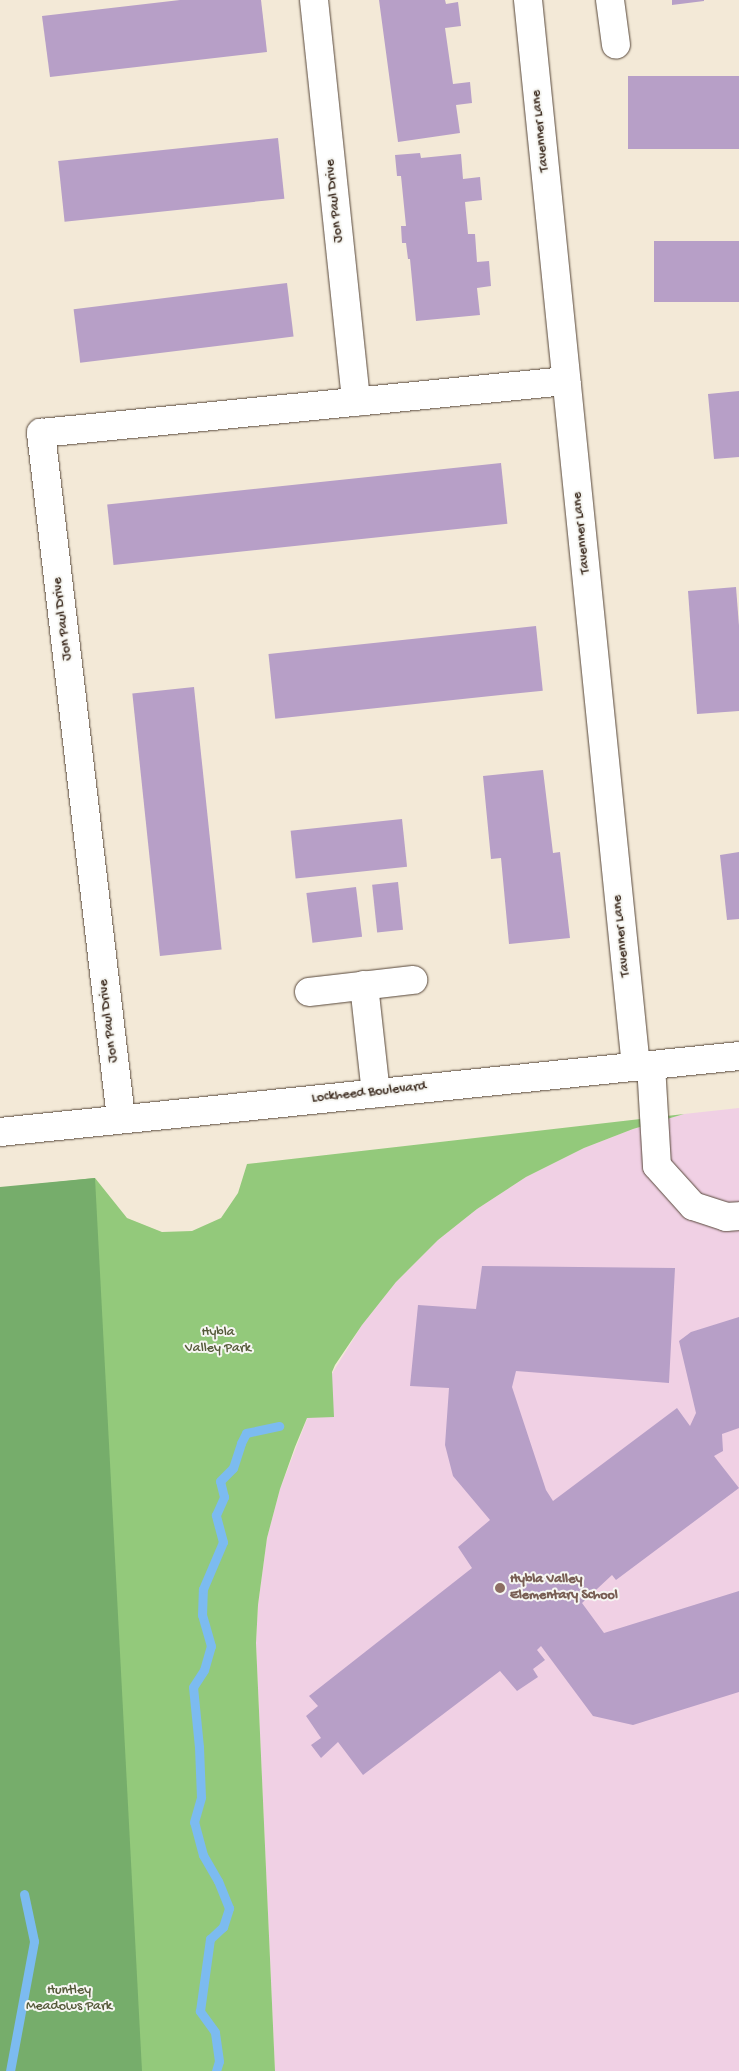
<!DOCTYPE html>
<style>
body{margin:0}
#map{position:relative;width:739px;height:2071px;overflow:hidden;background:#f3e9d7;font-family:"Gochi Hand",sans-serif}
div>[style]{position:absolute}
.built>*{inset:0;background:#f0d0e4}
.green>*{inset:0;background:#93c97b}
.forest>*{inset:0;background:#76ad6b}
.stream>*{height:9px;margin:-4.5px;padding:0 4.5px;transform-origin:4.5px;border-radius:4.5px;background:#7cbbf0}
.building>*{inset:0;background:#b79fc7;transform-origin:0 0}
.roads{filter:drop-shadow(0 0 1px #57473a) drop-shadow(0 0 1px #57473a)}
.minor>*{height:28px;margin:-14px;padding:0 14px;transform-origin:14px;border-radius:14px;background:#fff}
.dots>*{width:14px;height:14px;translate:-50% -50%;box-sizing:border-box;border:2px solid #f6f6f2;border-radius:50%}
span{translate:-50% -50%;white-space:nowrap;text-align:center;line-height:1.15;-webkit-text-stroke:4px #f6f6f2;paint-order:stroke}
.street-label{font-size:14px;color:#3b2a1e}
.park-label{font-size:14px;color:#555a3a}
.education-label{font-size:14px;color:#785e54;font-weight:700}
.left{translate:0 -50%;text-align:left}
</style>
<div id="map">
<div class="built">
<div style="clip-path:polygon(739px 1108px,739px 2071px,275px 2071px,256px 1643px,258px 1605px,267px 1538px,280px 1489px,312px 1406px,362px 1325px,396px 1282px,438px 1240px,477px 1209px,526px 1177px,584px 1148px,633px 1129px,684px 1114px)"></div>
</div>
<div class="green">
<div style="clip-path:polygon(684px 1114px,633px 1129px,584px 1148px,526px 1177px,477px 1209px,438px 1240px,396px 1282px,362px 1325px,335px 1365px,332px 1372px,334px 1417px,307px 1418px,295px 1447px,280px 1489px,267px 1538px,258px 1605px,256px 1643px,275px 2071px,0 2071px,0 1188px,95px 1178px,127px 1218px,162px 1232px,192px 1231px,221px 1218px,238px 1193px,247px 1164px)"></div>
</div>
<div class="forest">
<div style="clip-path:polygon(95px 1178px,142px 2071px,0 2071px,0 1187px)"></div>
</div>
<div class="stream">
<div style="left:10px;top:2071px;width:132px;rotate:-79.5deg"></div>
<div style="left:34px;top:1941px;width:48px;rotate:-102deg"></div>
<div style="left:216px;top:2071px;width:10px;rotate:-73deg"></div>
<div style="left:219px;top:2061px;width:29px;rotate:-98deg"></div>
<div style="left:215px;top:2032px;width:26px;rotate:-126deg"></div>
<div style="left:200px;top:2011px;width:73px;rotate:-82.1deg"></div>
<div style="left:210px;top:1939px;width:18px;rotate:-43deg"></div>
<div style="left:223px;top:1927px;width:20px;rotate:-72deg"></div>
<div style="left:229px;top:1908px;width:29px;rotate:-112deg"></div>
<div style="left:218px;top:1881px;width:30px;rotate:-120deg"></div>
<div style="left:203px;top:1855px;width:34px;rotate:-105deg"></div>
<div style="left:194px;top:1822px;width:26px;rotate:-74deg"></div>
<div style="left:201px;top:1797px;width:50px;rotate:-92.3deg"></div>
<div style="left:199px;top:1747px;width:60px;rotate:-95.7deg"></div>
<div style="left:193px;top:1687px;width:20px;rotate:-57deg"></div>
<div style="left:204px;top:1670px;width:25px;rotate:-74deg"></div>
<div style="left:211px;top:1646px;width:32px;rotate:-106deg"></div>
<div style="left:202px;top:1615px;width:26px;rotate:-88deg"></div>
<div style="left:203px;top:1589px;width:51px;rotate:-66.9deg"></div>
<div style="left:223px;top:1542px;width:28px;rotate:-105deg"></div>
<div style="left:216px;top:1515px;width:20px;rotate:-66deg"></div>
<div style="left:224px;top:1497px;width:16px;rotate:-104deg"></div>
<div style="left:220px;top:1481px;width:18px;rotate:-45deg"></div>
<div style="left:233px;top:1468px;width:26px;rotate:-72deg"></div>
<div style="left:241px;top:1443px;width:11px;rotate:-63deg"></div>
<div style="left:246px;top:1433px;width:34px;rotate:-12deg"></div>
</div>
<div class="building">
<div style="clip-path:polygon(180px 0,261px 0,267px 52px,50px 77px,42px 16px)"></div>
<div style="clip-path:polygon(379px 0,445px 0,446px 4px,458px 2px,461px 26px,445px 28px,453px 84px,470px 82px,472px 103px,456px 105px,460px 133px,398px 142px)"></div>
<div style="clip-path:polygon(672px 0,704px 0,704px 1px,672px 5px)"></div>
<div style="left:739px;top:76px;width:73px;height:111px;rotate:90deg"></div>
<div style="left:278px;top:138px;width:61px;height:221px;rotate:84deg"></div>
<div style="clip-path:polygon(420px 153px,421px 158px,461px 154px,463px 179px,480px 177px,482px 200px,465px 202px,468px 234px,475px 234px,477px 262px,489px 261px,491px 286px,477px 288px,480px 315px,416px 321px,410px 259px,408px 259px,406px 243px,402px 243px,401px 226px,406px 226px,401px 176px,397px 176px,395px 155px)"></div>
<div style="left:739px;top:241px;width:61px;height:85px;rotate:90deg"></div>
<div style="left:287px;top:283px;width:54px;height:215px;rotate:83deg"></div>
<div style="clip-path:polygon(739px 391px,739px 457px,714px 459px,708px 394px)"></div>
<div style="left:501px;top:463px;width:61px;height:396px;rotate:84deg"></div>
<div style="clip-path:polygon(736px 587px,739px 626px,739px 711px,697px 714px,688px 591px)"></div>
<div style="left:536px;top:626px;width:65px;height:269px;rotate:84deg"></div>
<div style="left:194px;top:687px;width:264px;height:62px;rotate:84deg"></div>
<div style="clip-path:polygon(543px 770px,553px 853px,560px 852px,570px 938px,509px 944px,501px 858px,491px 859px,483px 776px)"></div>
<div style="left:402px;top:819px;width:48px;height:112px;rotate:84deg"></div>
<div style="clip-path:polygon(739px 852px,739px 919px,727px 920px,720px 855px)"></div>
<div style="left:398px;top:882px;width:48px;height:26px;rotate:84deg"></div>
<div style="left:356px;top:887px;width:50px;height:50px;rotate:83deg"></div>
<div style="clip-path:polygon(482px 1266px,675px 1268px,669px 1383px,516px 1371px,512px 1387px,546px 1490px,553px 1501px,677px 1408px,690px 1426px,696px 1413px,679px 1341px,691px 1332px,739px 1317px,739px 1428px,722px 1434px,723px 1451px,714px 1456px,739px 1488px,616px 1580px,612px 1575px,582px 1603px,604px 1633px,739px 1591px,739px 1692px,633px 1725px,593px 1716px,541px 1646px,537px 1650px,545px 1660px,533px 1669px,538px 1677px,517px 1691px,500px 1671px,363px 1775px,338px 1742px,321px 1758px,311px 1745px,321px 1738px,306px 1716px,318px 1706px,309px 1696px,472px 1568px,458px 1547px,490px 1520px,453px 1476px,445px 1445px,449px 1388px,410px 1386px,418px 1305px,476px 1309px)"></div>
</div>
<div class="roads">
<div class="minor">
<div style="left:314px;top:0;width:404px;rotate:84deg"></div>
<div style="left:528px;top:0;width:1072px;rotate:84.22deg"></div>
<div style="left:610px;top:0;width:45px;rotate:82.4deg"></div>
<div style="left:364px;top:985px;width:109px;rotate:83.7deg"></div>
<div style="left:309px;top:992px;width:105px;rotate:-6.6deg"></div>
<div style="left:651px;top:1065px;width:101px;rotate:86.6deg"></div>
<div style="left:657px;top:1166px;width:54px;rotate:48deg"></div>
<div style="left:693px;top:1206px;width:35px;rotate:18deg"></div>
<div style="left:726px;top:1217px;width:13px;rotate:-4deg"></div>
<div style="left:121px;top:1118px;width:690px;rotate:-96.66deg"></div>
<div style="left:41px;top:433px;width:528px;rotate:-5.66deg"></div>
<div style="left:0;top:1132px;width:743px;rotate:-5.87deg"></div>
</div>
</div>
<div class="dots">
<div style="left:500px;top:1588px;background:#8d6e63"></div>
</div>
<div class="street-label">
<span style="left:541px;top:131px;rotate:-96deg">Tavenner Lane</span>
<span style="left:335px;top:201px;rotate:-96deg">Jon Paul Drive</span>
<span style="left:582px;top:533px;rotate:-96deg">Tavenner Lane</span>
<span style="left:63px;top:619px;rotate:-97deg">Jon Paul Drive</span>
<span style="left:622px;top:936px;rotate:-96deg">Tavenner Lane</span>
<span style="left:109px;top:1021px;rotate:-97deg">Jon Paul Drive</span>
<span style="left:369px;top:1093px;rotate:-6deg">Lockheed Boulevard</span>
</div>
<div class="park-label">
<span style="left:218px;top:1341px">Hybla<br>Valley Park</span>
<span style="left:69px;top:1999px">Huntley<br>Meadows Park</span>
</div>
<div class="education-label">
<span class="left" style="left:510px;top:1588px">Hybla Valley<br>Elementary School</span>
</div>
</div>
